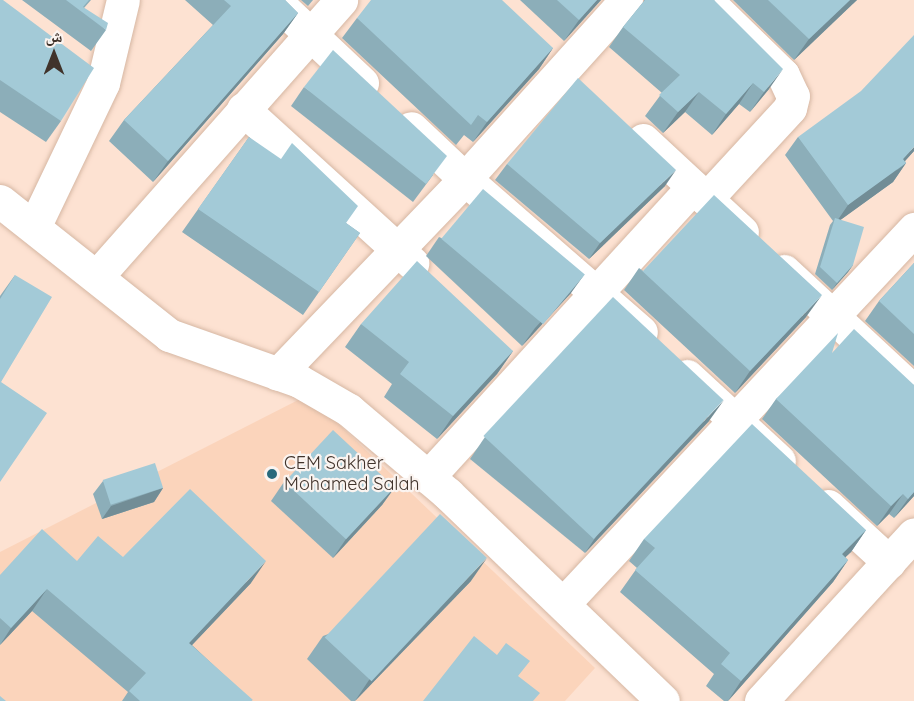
<!DOCTYPE html>
<meta charset="utf-8">
<style>
body{margin:0}
#map{position:relative;width:914px;height:701px;overflow:hidden;background:#fde2d2;font-family:Quicksand,"Noto Naskh Arabic",sans-serif}
div>[style]{position:absolute}
.built>*{inset:0;background:#fbd4bb}
.roads{filter:drop-shadow(0 0 2px #d6b7a3) drop-shadow(0 0 2px #d6b7a3)}
.minor>*{height:33px;margin:-16.5px;padding:0 16.5px;transform-origin:16.5px;border-radius:16.5px;background:#fff}
.wall>*{inset:0;background:#8caeb9}
.shaded-wall>*{inset:0;background:#728d96}
.building>*{inset:0;background:#a3cad7;transform-origin:0 0}
.dots>*{width:16px;height:16px;translate:-50% -50%;box-sizing:border-box;border:3px solid #fbf4f0;border-radius:50%}
span{translate:-50% -50%;white-space:nowrap;text-align:center;line-height:1.15;-webkit-text-stroke:4.5px #fbf4f0;paint-order:stroke}
.poi-label{font-size:18px;color:#40332b}
.left{translate:0 -50%;text-align:left}
.north{position:absolute;left:24px;top:24px;width:60px;height:60px;-webkit-text-stroke:4px #fbf4f0;paint-order:stroke;rotate:0deg;font-size:16px;font-weight:700;line-height:24px;text-align:center;color:#40332b}
.north::after{content:'';display:block;margin:auto;width:21px;height:27px;background:#40332b;clip-path:polygon(50% 0,100% 100%,50% 72%,0 100%)}
</style>
<div id="map">
<div class="built">
<div style="clip-path:polygon(308px 395px,595px 668px,565px 701px,0 701px,0 552px)"></div>
</div>
<div class="roads">
<div class="minor">
<div style="left:274px;top:0;width:121px;rotate:43.3deg"></div>
<div style="left:626px;top:0;width:241px;rotate:132deg"></div>
<div style="left:465px;top:179px;width:233px;rotate:41deg"></div>
<div style="left:706px;top:0;width:107px;rotate:44.2deg"></div>
<div style="left:783px;top:75px;width:23px;rotate:65deg"></div>
<div style="left:793px;top:96px;width:12px;rotate:104deg"></div>
<div style="left:790px;top:108px;width:124px;rotate:132.7deg"></div>
<div style="left:243px;top:109px;width:229px;rotate:42.3deg"></div>
<div style="left:643px;top:140px;width:135px;rotate:42.9deg"></div>
<div style="left:0;top:201px;width:216px;rotate:38.4deg"></div>
<div style="left:169px;top:335px;width:138px;rotate:19.5deg"></div>
<div style="left:299px;top:381px;width:58px;rotate:30.1deg"></div>
<div style="left:349px;top:410px;width:130px;rotate:40.3deg"></div>
<div style="left:448px;top:494px;width:298px;rotate:43.9deg"></div>
<div style="left:35px;top:225px;width:157px;rotate:-64.4deg"></div>
<div style="left:103px;top:83px;width:85px;rotate:-76.5deg"></div>
<div style="left:784px;top:271px;width:178px;rotate:42.9deg"></div>
<div style="left:98px;top:275px;width:367px;rotate:-48.5deg"></div>
<div style="left:278px;top:374px;width:270px;rotate:-46.2deg"></div>
<div style="left:465px;top:179px;width:74px;rotate:-136.6deg"></div>
<div style="left:687px;top:376px;width:125px;rotate:42.7deg"></div>
<div style="left:428px;top:477px;width:393px;rotate:-47.6deg"></div>
<div style="left:828px;top:506px;width:83px;rotate:42.6deg"></div>
<div style="left:563px;top:604px;width:514px;rotate:-46.89deg"></div>
<div style="left:761px;top:701px;width:226px;rotate:-47.5deg"></div>
</div>
</div>
<div class="wall">
<div style="clip-path:polygon(0 0,61px 121px,46px 142px,0 112px)"></div>
<div style="clip-path:polygon(22px 0,91px 0,84px 8px,106px 30px,91px 51px)"></div>
<div style="clip-path:polygon(185px 0,285px 0,298px 13px,283px 34px,153px 182px,109px 141px,124px 120px,213px 25px)"></div>
<div style="clip-path:polygon(301px 0,313px 0,308px 6px)"></div>
<div style="clip-path:polygon(520px 0,601px 0,564px 41px)"></div>
<div style="clip-path:polygon(644px 0,714px 0,769px 89px,750px 112px,739px 104px,712px 135px,685px 112px,663px 133px,645px 116px,662px 93px,609px 47px,623px 27px,644px 1px)"></div>
<div style="clip-path:polygon(733px 0,857px 0,794px 60px)"></div>
<div style="clip-path:polygon(357px 18px,553px 48px,539px 69px,473px 142px,464px 135px,456px 145px,342px 38px)"></div>
<div style="clip-path:polygon(304px 87px,433px 175px,413px 202px,291px 106px)"></div>
<div style="clip-path:polygon(249px 137px,346px 223px,360px 233px,303px 315px,182px 232px)"></div>
<div style="clip-path:polygon(798px 137px,914px 151px,905px 161px,906px 163px,893px 182px,840px 220px,853px 265px,848px 272px,832px 290px,815px 274px,830px 225px,833px 221px,785px 155px)"></div>
<div style="clip-path:polygon(507px 164px,665px 186px,589px 259px,495px 180px)"></div>
<div style="clip-path:polygon(439px 237px,571px 293px,522px 346px,426px 256px)"></div>
<div style="clip-path:polygon(914px 263px,914px 366px,865px 321px,879px 301px)"></div>
<div style="clip-path:polygon(639px 268px,643px 271px,806px 317px,735px 393px,624px 290px)"></div>
<div style="clip-path:polygon(15px 275px,1px 382px,0 482px,0 296px)"></div>
<div style="clip-path:polygon(361px 324px,513px 351px,497px 374px,437px 439px,384px 397px,392px 384px,345px 347px)"></div>
<div style="clip-path:polygon(832px 353px,914px 385px,914px 496px,894px 518px,889px 514px,877px 526px,762px 419px,776px 399px)"></div>
<div style="clip-path:polygon(709px 421px,585px 553px,470px 459px,485px 437px)"></div>
<div style="clip-path:polygon(103px 481px,163px 488px,154px 502px,102px 519px,93px 494px)"></div>
<div style="clip-path:polygon(284px 482px,395px 487px,382px 505px,333px 558px,271px 501px)"></div>
<div style="clip-path:polygon(866px 530px,851px 552px,845px 557px,848px 560px,833px 582px,728px 701px,724px 701px,706px 686px,714px 674px,620px 592px,637px 568px,629px 561px,644px 539px)"></div>
<div style="clip-path:polygon(77px 561px,251px 583px,192px 645px,252px 701px,122px 701px,128px 692px,32px 611px,0 645px,0 575px)"></div>
<div style="clip-path:polygon(471px 581px,355px 701px,351px 701px,307px 659px,323px 636px)"></div>
</div>
<div class="shaded-wall">
<div style="clip-path:polygon(597px 0,601px 0,564px 41px,579px 20px)"></div>
<div style="clip-path:polygon(850px 0,857px 0,794px 60px,809px 39px)"></div>
<div style="clip-path:polygon(298px 13px,283px 34px,153px 182px,168px 161px)"></div>
<div style="clip-path:polygon(553px 48px,539px 69px,473px 142px,487px 122px)"></div>
<div style="clip-path:polygon(783px 69px,769px 89px,750px 112px,764px 92px)"></div>
<div style="clip-path:polygon(753px 83px,739px 104px,712px 135px,726px 114px)"></div>
<div style="clip-path:polygon(699px 92px,685px 112px,663px 133px,678px 112px)"></div>
<div style="clip-path:polygon(914px 147px,914px 151px,896px 171px,906px 163px,893px 182px,835px 224px,848px 205px,903px 159px)"></div>
<div style="clip-path:polygon(676px 170px,665px 186px,589px 259px,600px 243px)"></div>
<div style="clip-path:polygon(853px 265px,848px 272px,832px 290px,837px 283px)"></div>
<div style="clip-path:polygon(584px 275px,571px 293px,522px 346px,535px 328px)"></div>
<div style="clip-path:polygon(822px 295px,806px 317px,735px 393px,750px 371px)"></div>
<div style="clip-path:polygon(513px 351px,497px 374px,437px 439px,453px 416px)"></div>
<div style="clip-path:polygon(724px 400px,709px 421px,585px 553px,599px 532px)"></div>
<div style="clip-path:polygon(395px 487px,382px 505px,333px 558px,346px 539px)"></div>
<div style="clip-path:polygon(163px 488px,154px 502px,102px 519px,111px 506px)"></div>
<div style="clip-path:polygon(914px 492px,914px 496px,894px 518px,908px 499px)"></div>
<div style="clip-path:polygon(903px 494px,889px 514px,877px 526px,891px 506px)"></div>
<div style="clip-path:polygon(866px 530px,851px 552px,826px 576px,842px 554px)"></div>
<div style="clip-path:polygon(487px 558px,471px 581px,355px 701px,369px 680px)"></div>
<div style="clip-path:polygon(848px 560px,833px 582px,728px 701px,741px 681px)"></div>
<div style="clip-path:polygon(266px 561px,251px 583px,174px 664px,189px 643px)"></div>
<div style="clip-path:polygon(47px 589px,32px 611px,0 645px,11px 628px)"></div>
</div>
<div class="building">
<div style="clip-path:polygon(0 0,3px 0,94px 68px,61px 121px,0 80px)"></div>
<div style="clip-path:polygon(66px 0,89px 0,83px 7px,108px 23px,106px 30px)"></div>
<div style="clip-path:polygon(224px 0,285px 0,298px 13px,168px 161px,124px 120px,231px 6px)"></div>
<div style="clip-path:polygon(371px 0,502px 0,553px 48px,487px 122px,478px 115px,471px 125px,357px 18px)"></div>
<div style="clip-path:polygon(557px 0,597px 0,579px 20px)"></div>
<div style="clip-path:polygon(645px 0,714px 0,783px 69px,764px 92px,753px 83px,726px 114px,699px 92px,678px 112px,659px 95px,680px 75px,623px 27px)"></div>
<div style="clip-path:polygon(768px 0,850px 0,809px 39px)"></div>
<div style="clip-path:polygon(914px 35px,914px 147px,903px 159px,906px 163px,848px 205px,798px 137px,861px 91px)"></div>
<div style="clip-path:polygon(333px 50px,447px 156px,426px 184px,304px 87px)"></div>
<div style="clip-path:polygon(578px 78px,676px 170px,600px 243px,507px 164px)"></div>
<div style="clip-path:polygon(249px 137px,281px 159px,292px 143px,358px 206px,346px 223px,360px 233px,319px 292px,198px 209px)"></div>
<div style="left:483px;top:189px;width:133px;height:65px;rotate:40deg"></div>
<div style="clip-path:polygon(714px 195px,822px 295px,750px 371px,639px 268px,643px 271px)"></div>
<div style="clip-path:polygon(835px 218px,864px 227px,853px 265px,837px 283px,820px 267px)"></div>
<div style="clip-path:polygon(417px 261px,513px 351px,453px 416px,400px 374px,409px 362px,361px 324px)"></div>
<div style="clip-path:polygon(914px 263px,914px 334px,879px 301px)"></div>
<div style="clip-path:polygon(15px 275px,52px 297px,1px 382px,47px 413px,0 482px,0 299px)"></div>
<div style="left:613px;top:297px;width:151px;height:190px;rotate:43deg"></div>
<div style="clip-path:polygon(854px 329px,914px 385px,914px 492px,908px 499px,903px 494px,891px 506px,776px 399px,838px 333px,832px 353px)"></div>
<div style="clip-path:polygon(752px 424px,866px 530px,842px 554px,848px 560px,741px 681px,721px 664px,730px 653px,635px 570px,655px 548px,644px 539px)"></div>
<div style="left:333px;top:430px;width:84px;height:71px;rotate:43deg"></div>
<div style="left:155px;top:463px;width:26px;height:55px;rotate:72deg"></div>
<div style="clip-path:polygon(190px 489px,266px 561px,189px 643px,253px 700px,251px 701px,140px 701px,129px 691px,146px 673px,47px 589px,11px 628px,0 618px,0 575px,42px 529px,77px 561px,98px 536px,123px 557px)"></div>
<div style="left:440px;top:514px;width:64px;height:169px;rotate:43deg"></div>
<div style="clip-path:polygon(474px 636px,497px 655px,506px 643px,530px 661px,518px 676px,540px 693px,533px 701px,423px 701px)"></div>
<div style="clip-path:polygon(0 696px,6px 701px,0 701px)"></div>
</div>
<div class="dots">
<div style="left:272px;top:474px;background:#286a7d"></div>
</div>
<div class="poi-label">
<span class="left" style="left:284px;top:474px">CEM Sakher<br>Mohamed Salah</span>
</div>
<div class="north">ش</div>
</div>
